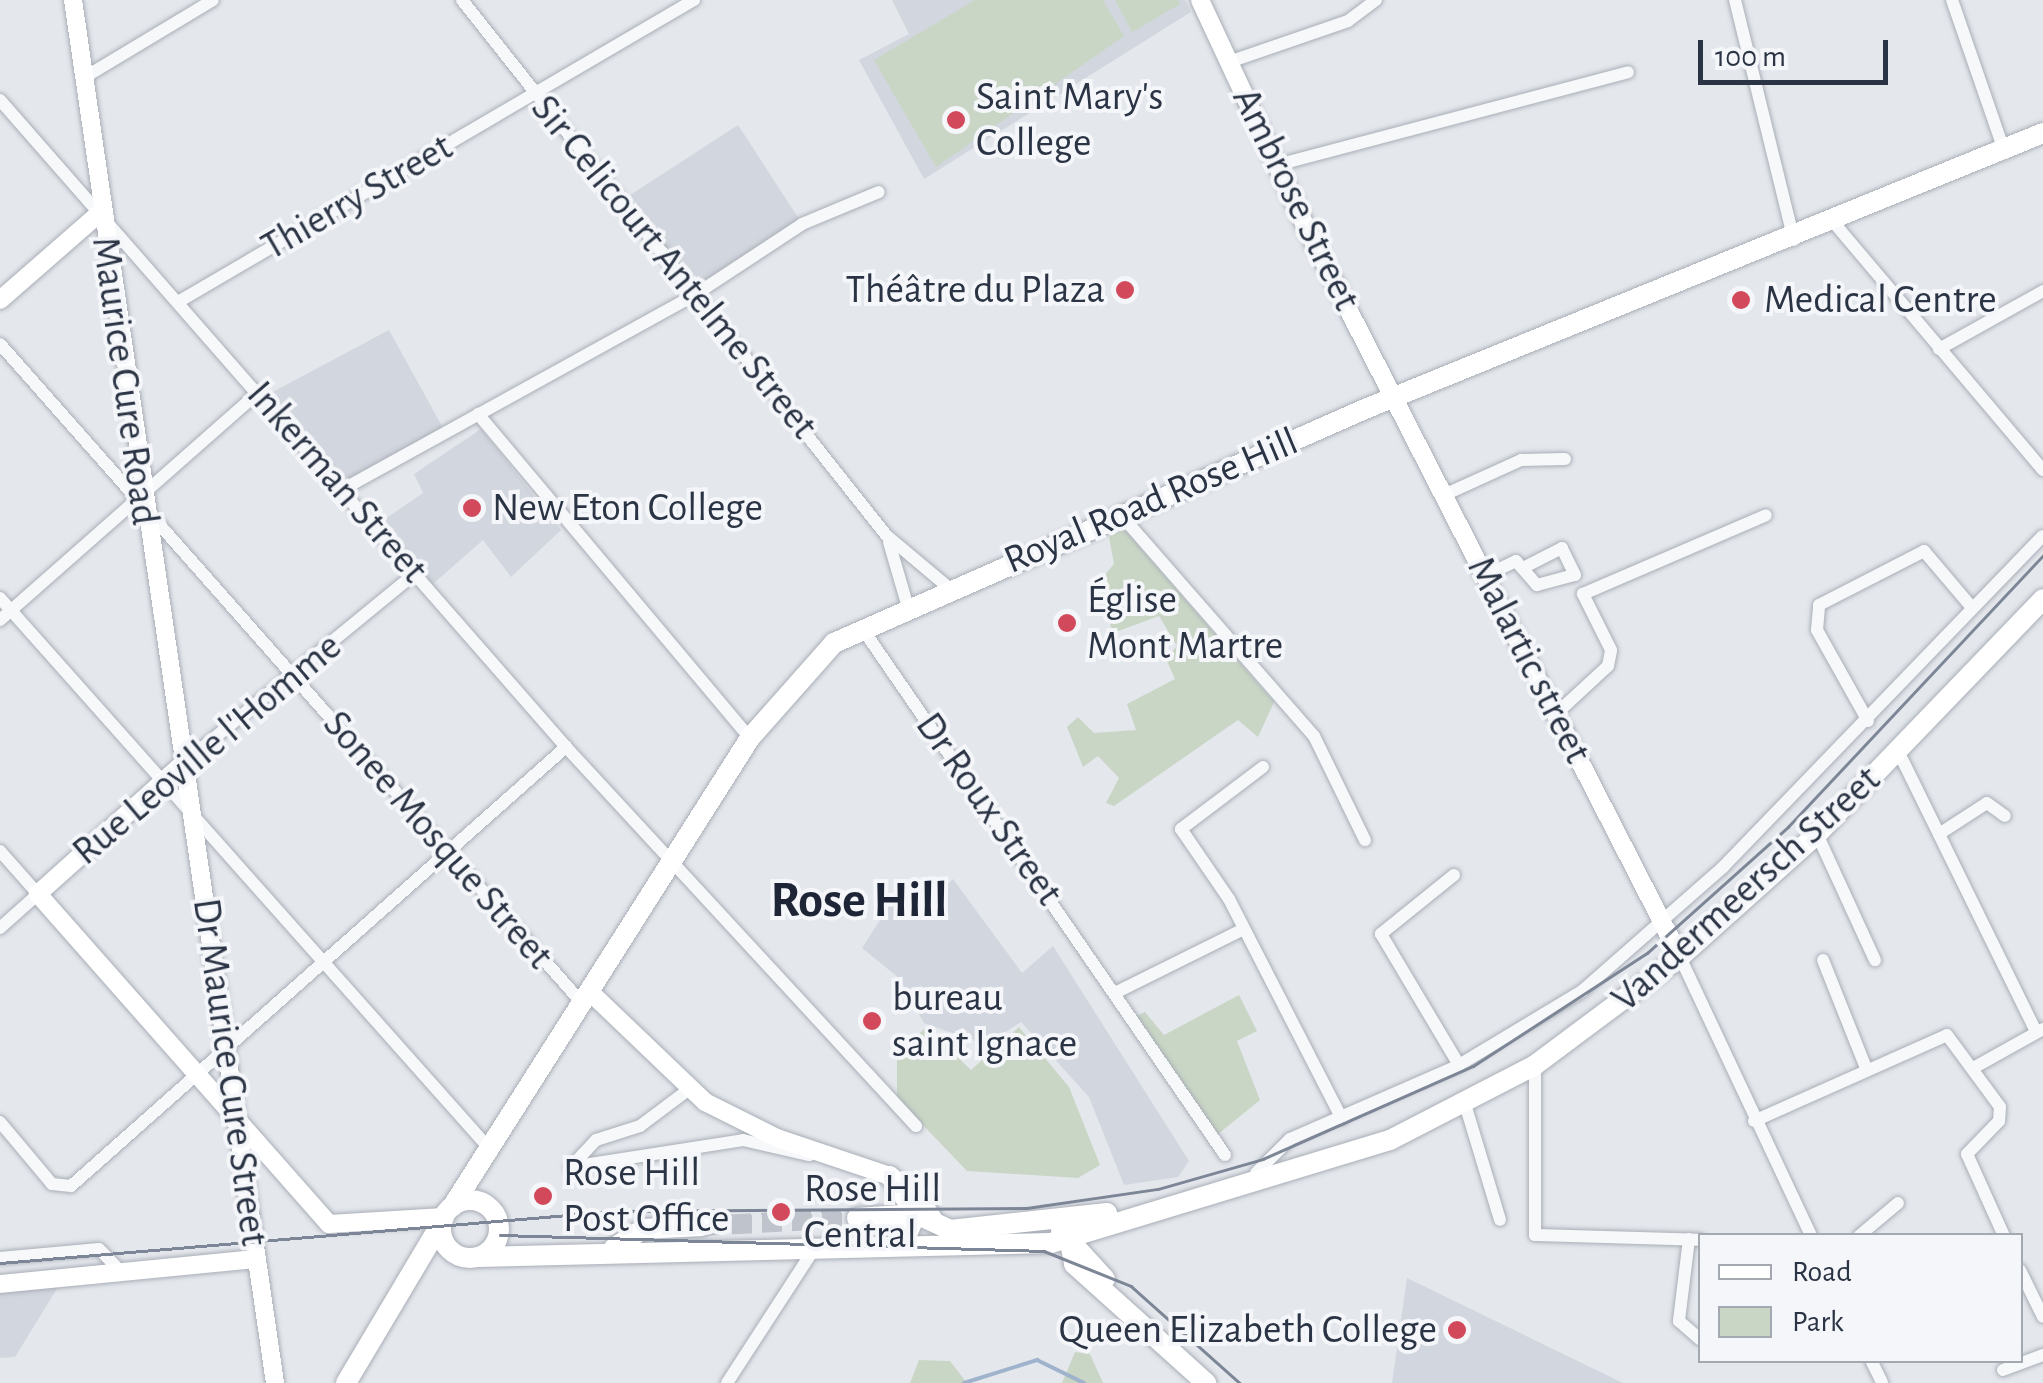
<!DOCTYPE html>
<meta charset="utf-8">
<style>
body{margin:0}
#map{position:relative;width:2043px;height:1383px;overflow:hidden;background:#e4e7ec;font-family:"Alegreya Sans",sans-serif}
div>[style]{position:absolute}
.built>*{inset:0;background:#d2d6de;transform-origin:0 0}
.green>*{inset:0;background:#c9d6c5}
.stream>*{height:4px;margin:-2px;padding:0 2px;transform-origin:2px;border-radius:2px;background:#9fb4cc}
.primary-tunnel>*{height:20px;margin-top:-10px;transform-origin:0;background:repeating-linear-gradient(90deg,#bfc3cb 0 20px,transparent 0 30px)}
.roads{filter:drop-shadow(0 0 2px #a9aeb7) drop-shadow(0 0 2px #a9aeb7)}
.street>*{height:12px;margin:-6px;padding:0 6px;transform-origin:6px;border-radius:6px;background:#f7f8fa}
.secondary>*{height:18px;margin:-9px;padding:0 9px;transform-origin:9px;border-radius:9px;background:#fff}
.primary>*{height:20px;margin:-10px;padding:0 10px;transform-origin:10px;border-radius:10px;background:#fff}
.primary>.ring{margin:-10px;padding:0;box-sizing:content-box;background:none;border:20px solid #fff;border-radius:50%}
.tram>*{height:2.5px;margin:-1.25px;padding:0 1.25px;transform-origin:1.25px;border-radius:1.25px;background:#7d8696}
.dots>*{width:28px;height:28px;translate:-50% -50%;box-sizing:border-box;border:5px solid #f4f6f9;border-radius:50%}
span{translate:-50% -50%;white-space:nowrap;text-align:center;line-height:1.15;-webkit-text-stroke:8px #f4f6f9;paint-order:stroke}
.poi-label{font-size:40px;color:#2b3445}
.left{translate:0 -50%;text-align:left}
.right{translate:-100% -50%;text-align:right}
.street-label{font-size:40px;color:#2b3445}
.district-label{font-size:50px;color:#1d2536;font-weight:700}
.legend{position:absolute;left:1698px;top:1233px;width:325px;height:130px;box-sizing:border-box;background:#f4f6f9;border:2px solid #a4a8b1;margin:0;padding:12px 18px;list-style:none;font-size:30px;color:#2b3445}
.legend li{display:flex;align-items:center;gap:20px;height:50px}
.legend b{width:50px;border:2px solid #a4a8b1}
.scale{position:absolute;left:1698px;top:40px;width:190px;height:45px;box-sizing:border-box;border:5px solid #2b3445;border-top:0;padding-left:12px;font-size:30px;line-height:35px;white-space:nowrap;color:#2b3445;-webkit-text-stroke:8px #f4f6f9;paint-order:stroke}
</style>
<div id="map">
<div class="built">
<div style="clip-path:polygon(892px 0,1185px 0,1191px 12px,924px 179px,859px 60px,909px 34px)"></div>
<div style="left:738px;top:125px;width:113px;height:128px;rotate:57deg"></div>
<div style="clip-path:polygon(389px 330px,443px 428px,345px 481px,269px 394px)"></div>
<div style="clip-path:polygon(481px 429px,561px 530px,511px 577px,483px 540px,433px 584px,379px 523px,423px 493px,414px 474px)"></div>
<div style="clip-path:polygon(953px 879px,1022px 973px,1053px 946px,1189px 1161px,1178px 1177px,1124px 1185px,1089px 1097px,1021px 1022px,1002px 1034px,993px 1062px,963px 1028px,958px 1035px,924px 1023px,899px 978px,862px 948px,900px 889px,921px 909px)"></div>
<div style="clip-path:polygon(1407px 1278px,1623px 1383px,1392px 1383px)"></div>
<div style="clip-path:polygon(58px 1287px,15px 1357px,0 1358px,0 1291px)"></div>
</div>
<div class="green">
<div style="clip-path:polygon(975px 0,1103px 0,1124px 36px,936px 167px,874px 60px)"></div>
<div style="clip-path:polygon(1115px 0,1178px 0,1180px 4px,1132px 32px)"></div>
<div style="clip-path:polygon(1124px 529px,1274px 702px,1258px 737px,1238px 720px,1114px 806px,1106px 803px,1119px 778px,1098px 756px,1083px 767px,1067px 727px,1078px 717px,1094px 733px,1136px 730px,1127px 704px,1175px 679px,1166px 659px,1177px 646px,1159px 616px,1113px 633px,1097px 584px,1114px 564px,1109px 537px)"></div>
<div style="clip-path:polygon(1239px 995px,1257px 1031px,1237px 1041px,1260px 1100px,1217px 1135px,1137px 1016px,1145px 1012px,1164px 1035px)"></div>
<div style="clip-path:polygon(926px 1027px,971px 1070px,1019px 1027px,1069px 1087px,1100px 1165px,1078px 1178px,967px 1171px,897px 1098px,897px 1056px)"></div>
<div style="clip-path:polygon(1075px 1352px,1090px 1354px,1103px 1383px,1062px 1383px)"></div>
<div style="clip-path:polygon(919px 1360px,950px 1361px,967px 1383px,910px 1383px)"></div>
</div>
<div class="stream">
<div style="left:964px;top:1383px;width:77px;rotate:-17.5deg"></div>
<div style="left:1037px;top:1360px;width:52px;rotate:26.1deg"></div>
</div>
<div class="primary-tunnel">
<div style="left:702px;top:1226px;width:155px;rotate:-3deg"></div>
</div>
<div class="roads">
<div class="street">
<div style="left:462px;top:0;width:683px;rotate:51.6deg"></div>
<div style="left:886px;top:535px;width:81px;rotate:40deg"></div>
<div style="left:1735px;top:0;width:247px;rotate:76.2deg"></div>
<div style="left:1952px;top:0;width:162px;rotate:70.9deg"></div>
<div style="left:1229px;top:62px;width:126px;rotate:-19deg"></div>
<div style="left:1348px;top:21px;width:35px;rotate:-37deg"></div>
<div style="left:85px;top:77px;width:149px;rotate:-31deg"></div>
<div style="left:0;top:100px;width:860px;rotate:48.82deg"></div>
<div style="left:566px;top:747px;width:516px;rotate:47.28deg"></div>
<div style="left:1277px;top:165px;width:363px;rotate:-14.8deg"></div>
<div style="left:1835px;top:224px;width:322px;rotate:49.8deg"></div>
<div style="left:178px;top:302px;width:598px;rotate:-30.34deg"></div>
<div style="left:0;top:344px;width:879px;rotate:48.55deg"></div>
<div style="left:1939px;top:349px;width:119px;rotate:-29.1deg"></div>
<div style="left:478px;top:414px;width:423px;rotate:50deg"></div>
<div style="left:345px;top:488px;width:397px;rotate:-28.9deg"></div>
<div style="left:693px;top:296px;width:131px;rotate:-33.4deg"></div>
<div style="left:802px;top:224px;width:83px;rotate:-22.6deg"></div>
<div style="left:1444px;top:495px;width:85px;rotate:-24.4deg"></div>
<div style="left:1521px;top:460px;width:44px;rotate:-1.3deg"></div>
<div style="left:1121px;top:515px;width:293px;rotate:48.9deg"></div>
<div style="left:1314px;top:736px;width:116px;rotate:63.9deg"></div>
<div style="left:889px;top:542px;width:65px;rotate:73.8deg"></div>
<div style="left:1485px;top:576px;width:34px;rotate:-26deg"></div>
<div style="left:1516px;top:561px;width:32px;rotate:49deg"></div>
<div style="left:1537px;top:585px;width:39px;rotate:-15deg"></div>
<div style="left:1575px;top:575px;width:30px;rotate:-116deg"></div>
<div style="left:1562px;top:548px;width:38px;rotate:153deg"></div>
<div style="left:0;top:598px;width:735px;rotate:48.37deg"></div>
<div style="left:0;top:620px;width:345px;rotate:-41.4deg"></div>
<div style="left:862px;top:628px;width:640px;rotate:55.44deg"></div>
<div style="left:1557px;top:713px;width:69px;rotate:-42.7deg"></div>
<div style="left:1608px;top:666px;width:16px;rotate:-79deg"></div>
<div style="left:1611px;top:650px;width:63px;rotate:-116.6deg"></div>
<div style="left:1583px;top:594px;width:199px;rotate:-23.3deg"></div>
<div style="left:1868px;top:721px;width:104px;rotate:-119.3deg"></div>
<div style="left:1817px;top:630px;width:25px;rotate:-85deg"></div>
<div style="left:1819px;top:605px;width:118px;rotate:-27.2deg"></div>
<div style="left:1924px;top:551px;width:70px;rotate:49.7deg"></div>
<div style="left:1899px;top:753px;width:311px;rotate:63.8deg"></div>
<div style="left:186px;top:761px;width:298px;rotate:-39.3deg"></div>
<div style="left:1263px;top:767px;width:103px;rotate:142.9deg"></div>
<div style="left:1181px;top:829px;width:85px;rotate:55.6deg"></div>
<div style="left:1229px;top:899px;width:247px;rotate:62.8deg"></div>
<div style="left:1817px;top:834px;width:139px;rotate:65.3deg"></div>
<div style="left:1939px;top:834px;width:57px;rotate:-32.9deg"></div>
<div style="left:1987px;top:803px;width:22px;rotate:36deg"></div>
<div style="left:0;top:851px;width:57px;rotate:48.5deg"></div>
<div style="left:38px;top:894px;width:51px;rotate:138.2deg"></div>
<div style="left:1454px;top:875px;width:94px;rotate:141.1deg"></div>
<div style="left:1381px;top:934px;width:152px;rotate:59.2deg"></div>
<div style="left:1680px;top:957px;width:308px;rotate:64.8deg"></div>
<div style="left:1823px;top:960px;width:116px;rotate:68.3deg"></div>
<div style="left:1115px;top:993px;width:142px;rotate:-26.4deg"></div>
<div style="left:1535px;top:1065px;width:170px;rotate:90deg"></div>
<div style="left:1535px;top:1235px;width:165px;rotate:1.7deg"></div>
<div style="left:1975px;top:1067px;width:78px;rotate:-29.2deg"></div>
<div style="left:688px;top:1090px;width:60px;rotate:143.1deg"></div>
<div style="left:640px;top:1126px;width:46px;rotate:162.3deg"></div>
<div style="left:596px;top:1140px;width:37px;rotate:133deg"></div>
<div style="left:571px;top:1167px;width:174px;rotate:-8.9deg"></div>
<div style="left:743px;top:1140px;width:68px;rotate:12.8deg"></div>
<div style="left:1465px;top:1104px;width:121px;rotate:73.2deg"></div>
<div style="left:1754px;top:1121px;width:211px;rotate:-24deg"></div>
<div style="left:1947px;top:1035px;width:89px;rotate:53.6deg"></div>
<div style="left:2000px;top:1107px;width:14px;rotate:94deg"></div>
<div style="left:1999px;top:1121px;width:46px;rotate:134.1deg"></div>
<div style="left:1967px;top:1154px;width:90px;rotate:65.7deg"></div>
<div style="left:0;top:1122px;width:81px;rotate:50deg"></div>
<div style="left:52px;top:1184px;width:19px;rotate:6deg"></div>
<div style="left:71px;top:1186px;width:662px;rotate:-41.57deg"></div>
<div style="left:1256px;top:1173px;width:48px;rotate:-45deg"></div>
<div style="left:1290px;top:1139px;width:184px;rotate:-23.6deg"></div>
<div style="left:1459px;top:1065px;width:144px;rotate:-31deg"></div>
<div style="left:1582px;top:991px;width:188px;rotate:-41.3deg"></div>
<div style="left:1723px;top:867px;width:460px;rotate:-46deg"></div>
<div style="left:1859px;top:1236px;width:51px;rotate:-40.2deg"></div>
<div style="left:1689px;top:1239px;width:83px;rotate:97deg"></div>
<div style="left:1679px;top:1321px;width:28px;rotate:41deg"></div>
<div style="left:0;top:1258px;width:99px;rotate:-5.2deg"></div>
<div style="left:99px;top:1249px;width:32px;rotate:46deg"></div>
<div style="left:2020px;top:1270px;width:52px;rotate:63.9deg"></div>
<div style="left:1871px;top:1360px;width:25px;rotate:64deg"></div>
<div style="left:2003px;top:1370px;width:43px;rotate:-20.6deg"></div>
<div style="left:727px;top:1383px;width:156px;rotate:-57deg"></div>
</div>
<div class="secondary">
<div style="left:73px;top:0;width:1398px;rotate:81.69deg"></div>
<div style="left:1200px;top:0;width:248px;rotate:65deg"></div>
<div style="left:1305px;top:225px;width:822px;rotate:62.87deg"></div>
<div style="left:0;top:300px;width:135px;rotate:-41.1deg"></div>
<div style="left:186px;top:761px;width:199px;rotate:138.1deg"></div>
<div style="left:38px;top:894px;width:440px;rotate:48.6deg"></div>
<div style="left:329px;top:1224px;width:115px;rotate:-3.5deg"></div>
<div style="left:589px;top:991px;width:161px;rotate:43.7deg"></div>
<div style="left:705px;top:1102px;width:80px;rotate:26.6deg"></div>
<div style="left:777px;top:1138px;width:119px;rotate:18.6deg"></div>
<div style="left:890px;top:1176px;width:32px;rotate:34deg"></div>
<div style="left:917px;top:1194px;width:33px;rotate:57deg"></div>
<div style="left:0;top:1284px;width:258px;rotate:-5.6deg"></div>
</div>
<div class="primary">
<div style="left:890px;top:1176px;width:46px;rotate:55.6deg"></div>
<div style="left:916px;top:1214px;width:35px;rotate:114deg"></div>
<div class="ring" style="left:441px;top:1200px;width:38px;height:38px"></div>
<div style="left:452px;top:1207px;width:556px;rotate:-57.57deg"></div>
<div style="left:750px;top:738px;width:127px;rotate:-48.5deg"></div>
<div style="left:834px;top:643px;width:580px;rotate:-23.78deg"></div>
<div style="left:1365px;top:409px;width:732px;rotate:-22.15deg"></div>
<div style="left:857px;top:1218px;width:59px;rotate:-3.9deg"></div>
<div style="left:916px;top:1214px;width:38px;rotate:25deg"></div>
<div style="left:950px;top:1230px;width:158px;rotate:-6.2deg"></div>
<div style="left:1067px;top:1227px;width:38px;rotate:79deg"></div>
<div style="left:1074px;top:1264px;width:178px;rotate:42deg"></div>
<div style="left:1061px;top:1231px;width:65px;rotate:47.5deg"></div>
<div style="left:614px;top:1248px;width:35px;rotate:-33deg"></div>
<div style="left:643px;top:1229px;width:59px;rotate:-2.9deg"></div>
<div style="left:478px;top:1257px;width:573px;rotate:-1.4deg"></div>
<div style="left:1051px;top:1243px;width:354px;rotate:-16.9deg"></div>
<div style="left:1390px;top:1140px;width:163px;rotate:-27.3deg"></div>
<div style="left:1535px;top:1065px;width:181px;rotate:-36.7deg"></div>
<div style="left:1680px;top:957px;width:184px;rotate:-41.9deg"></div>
<div style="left:1817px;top:834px;width:326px;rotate:-46.1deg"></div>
<div style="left:346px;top:1383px;width:190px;rotate:-59.2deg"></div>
</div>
</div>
<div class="tram">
<div style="left:500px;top:1235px;width:544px;rotate:1.68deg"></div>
<div style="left:1044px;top:1251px;width:94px;rotate:21.9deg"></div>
<div style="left:1131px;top:1286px;width:146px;rotate:41.7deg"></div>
<div style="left:0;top:1263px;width:617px;rotate:-4.83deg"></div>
<div style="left:615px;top:1211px;width:412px;rotate:-0.4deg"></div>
<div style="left:1027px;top:1208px;width:132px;rotate:-8.3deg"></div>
<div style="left:1158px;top:1189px;width:109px;rotate:-15.9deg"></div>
<div style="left:1263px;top:1159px;width:230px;rotate:-23.9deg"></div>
<div style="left:1473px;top:1066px;width:207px;rotate:-33deg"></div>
<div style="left:1647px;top:953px;width:189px;rotate:-41.8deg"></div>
<div style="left:1788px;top:827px;width:373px;rotate:-46.8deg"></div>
</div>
<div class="dots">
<div style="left:956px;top:120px;background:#d1495b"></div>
<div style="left:1125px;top:290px;background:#d1495b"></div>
<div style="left:1741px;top:300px;background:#d1495b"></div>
<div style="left:472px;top:508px;background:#d1495b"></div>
<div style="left:1067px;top:623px;background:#d1495b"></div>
<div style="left:872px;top:1021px;background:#d1495b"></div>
<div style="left:543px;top:1196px;background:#d1495b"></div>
<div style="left:781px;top:1212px;background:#d1495b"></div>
<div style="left:1457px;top:1330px;background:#d1495b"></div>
</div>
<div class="poi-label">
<span class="left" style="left:976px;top:120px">Saint Mary's<br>College</span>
<span class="right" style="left:1105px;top:290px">Théâtre du Plaza</span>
<span class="left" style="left:1764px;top:300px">Medical Centre</span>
<span class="left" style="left:492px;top:508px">New Eton College</span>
<span class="left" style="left:1087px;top:623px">Église<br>Mont Martre</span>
<span class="left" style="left:892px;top:1021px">bureau<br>saint Ignace</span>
<span class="left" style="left:563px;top:1196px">Rose Hill<br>Post Office</span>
<span class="left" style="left:804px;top:1212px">Rose Hill<br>Central</span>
<span class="right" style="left:1437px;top:1330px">Queen Elizabeth College</span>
</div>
<div class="street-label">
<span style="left:357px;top:197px;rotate:-30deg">Thierry Street</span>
<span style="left:1296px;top:199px;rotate:64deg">Ambrose Street</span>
<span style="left:674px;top:267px;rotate:51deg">Sir Celicourt Antelme Street</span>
<span style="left:125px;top:381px;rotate:82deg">Maurice Cure Road</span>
<span style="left:337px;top:482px;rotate:49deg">Inkerman Street</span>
<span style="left:1151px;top:501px;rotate:-23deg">Royal Road Rose Hill</span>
<span style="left:1529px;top:660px;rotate:63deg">Malartic street</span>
<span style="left:207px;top:749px;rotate:-40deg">Rue Leoville l'Homme</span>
<span style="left:989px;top:809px;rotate:55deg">Dr Roux Street</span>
<span style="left:438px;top:840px;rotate:49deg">Sonee Mosque Street</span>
<span style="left:1746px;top:889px;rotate:-42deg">Vandermeersch Street</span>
<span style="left:230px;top:1072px;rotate:82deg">Dr Maurice Cure Street</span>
</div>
<div class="district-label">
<span style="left:859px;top:902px">Rose Hill</span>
</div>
<ul class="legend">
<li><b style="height:12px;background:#fff"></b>Road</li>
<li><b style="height:28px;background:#c9d6c5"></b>Park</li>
</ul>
<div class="scale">100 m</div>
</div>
